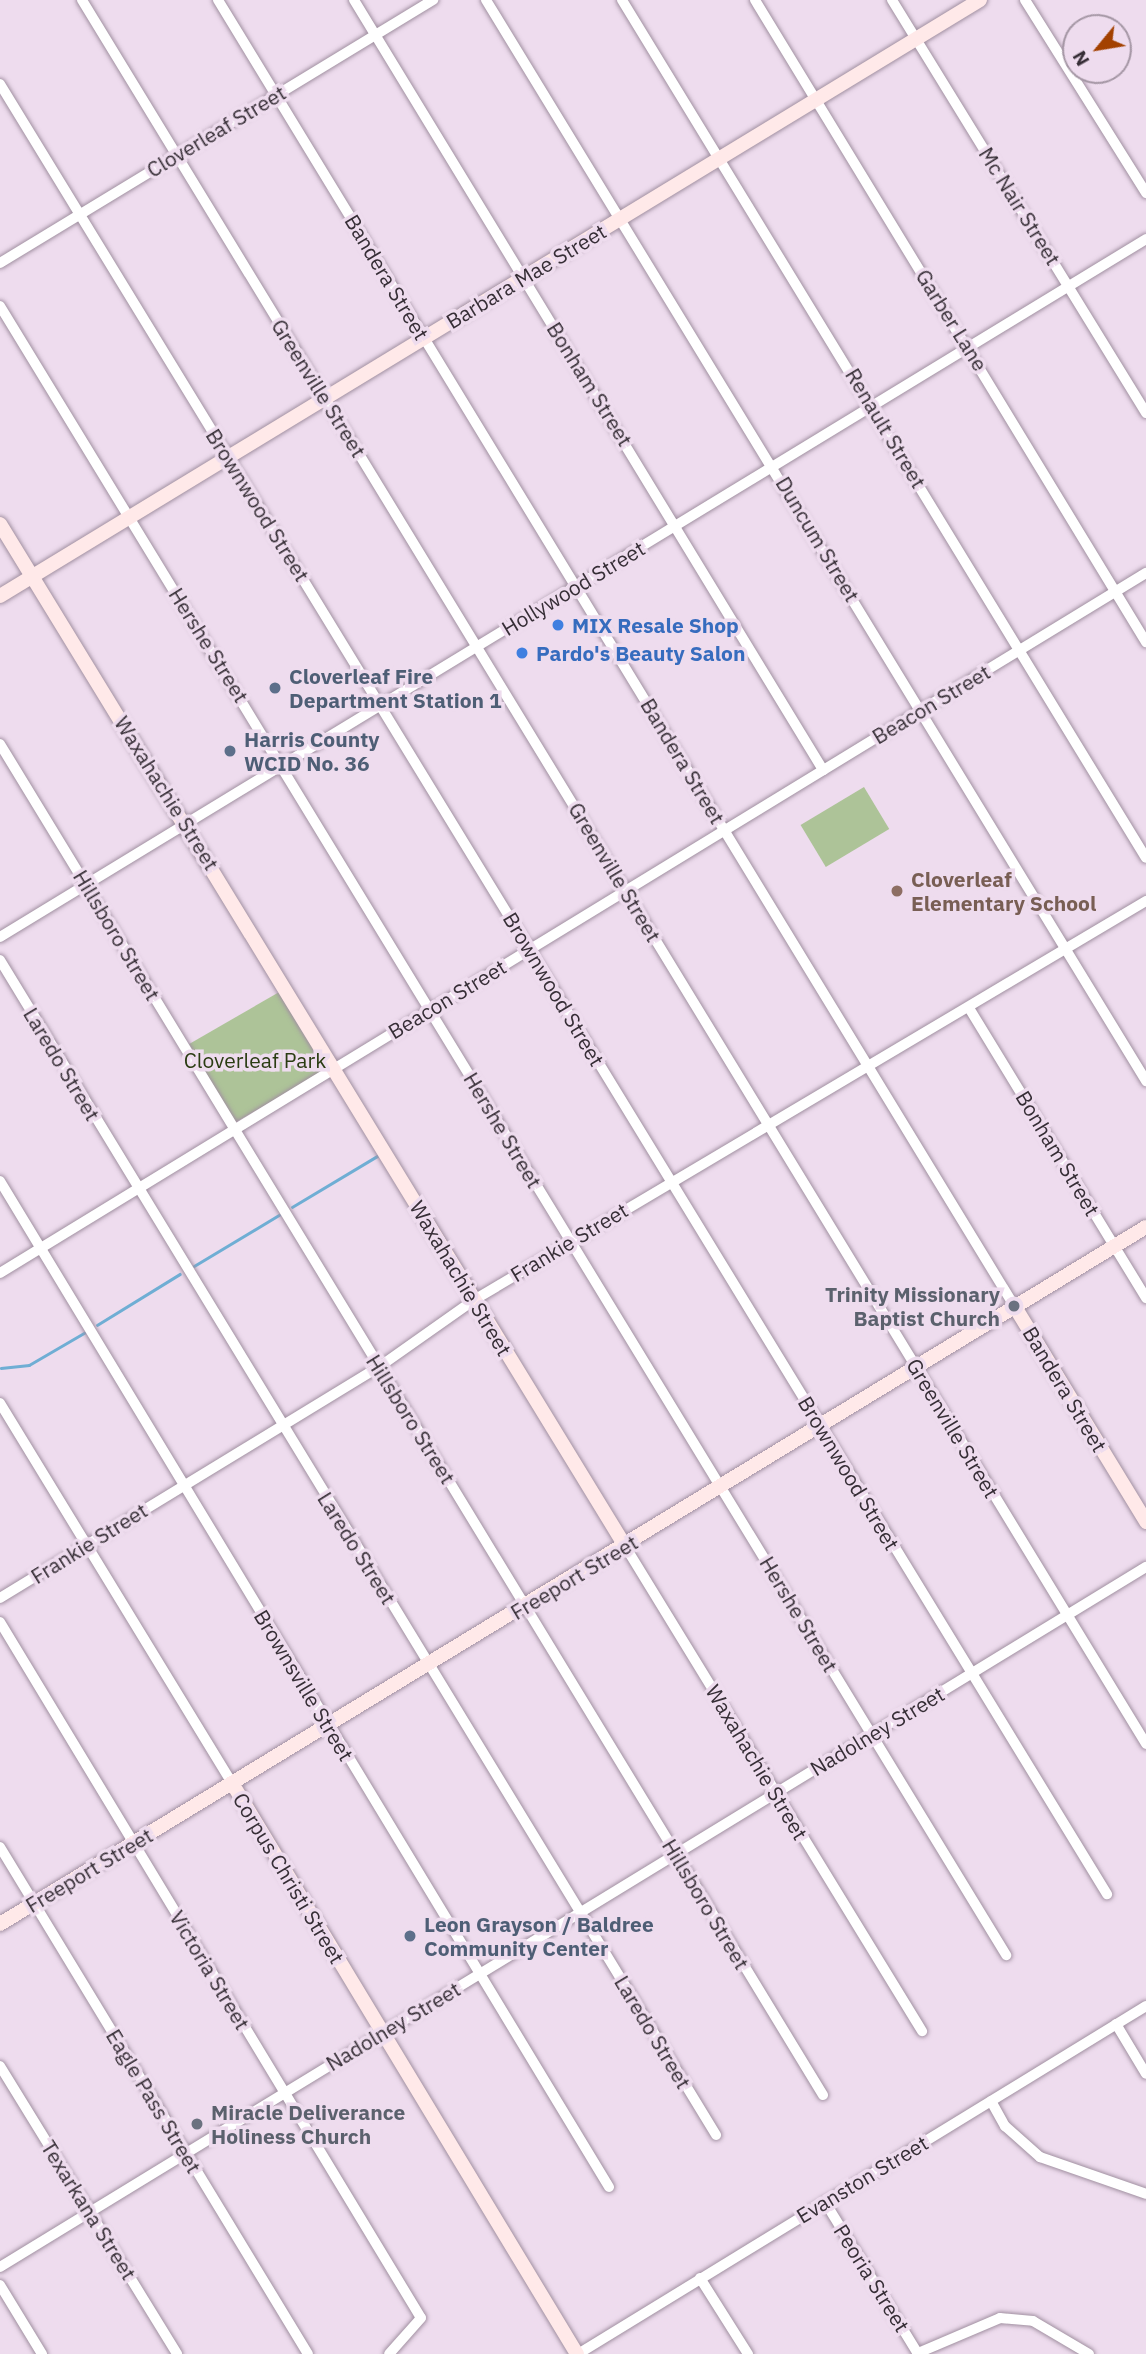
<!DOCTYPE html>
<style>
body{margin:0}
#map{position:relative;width:1146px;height:2354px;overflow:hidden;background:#eedcee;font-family:"IBM Plex Sans",sans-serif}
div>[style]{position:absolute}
.green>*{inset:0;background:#adc398;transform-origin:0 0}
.stream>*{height:2.5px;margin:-1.25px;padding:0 1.25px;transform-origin:1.25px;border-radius:1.25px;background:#6faed4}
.roads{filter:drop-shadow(0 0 2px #a190a1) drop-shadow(0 0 2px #a190a1)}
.street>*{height:10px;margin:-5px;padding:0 5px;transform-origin:5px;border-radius:5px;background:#fff}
.secondary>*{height:14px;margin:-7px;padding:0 7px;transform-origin:7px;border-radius:7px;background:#ffe9e9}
.dots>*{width:19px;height:19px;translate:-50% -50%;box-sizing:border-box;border:4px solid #eedcee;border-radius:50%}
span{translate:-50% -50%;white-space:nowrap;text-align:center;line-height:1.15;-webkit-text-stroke:7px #eedcee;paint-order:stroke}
.street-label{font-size:21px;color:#362e36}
.shop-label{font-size:21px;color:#366cbe;font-weight:700}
.left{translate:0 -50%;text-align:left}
.service-label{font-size:21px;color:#4e5e75;font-weight:700}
.education-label{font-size:21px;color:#785e54;font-weight:700}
.park-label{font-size:21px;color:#2a3c12}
.worship-label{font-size:21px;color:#5b616d;font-weight:700}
.right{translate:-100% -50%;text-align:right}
.north{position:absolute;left:1062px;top:14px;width:70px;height:70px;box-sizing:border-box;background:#eedcee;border:2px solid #a496a4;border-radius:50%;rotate:240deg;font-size:19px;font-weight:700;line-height:28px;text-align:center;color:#362e36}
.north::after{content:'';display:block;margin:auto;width:24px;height:32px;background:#a34100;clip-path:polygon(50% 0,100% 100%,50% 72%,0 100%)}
</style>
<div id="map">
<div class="green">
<div style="left:864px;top:787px;width:49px;height:74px;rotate:59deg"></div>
<div style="left:281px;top:991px;width:91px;height:106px;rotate:60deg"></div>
</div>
<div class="stream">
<div style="left:292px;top:1207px;width:101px;rotate:-30.9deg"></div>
<div style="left:194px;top:1266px;width:99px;rotate:-31deg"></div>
<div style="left:97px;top:1325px;width:97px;rotate:-31.6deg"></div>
<div style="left:1px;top:1368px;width:28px;rotate:-6deg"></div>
<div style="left:29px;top:1365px;width:64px;rotate:-30.2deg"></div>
</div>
<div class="roads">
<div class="street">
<div style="left:82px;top:0;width:2043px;rotate:58.61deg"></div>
<div style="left:218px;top:0;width:1531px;rotate:58.63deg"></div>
<div style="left:354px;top:0;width:902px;rotate:58.65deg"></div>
<div style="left:486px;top:0;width:1267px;rotate:58.59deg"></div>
<div style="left:622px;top:0;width:1005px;rotate:58.59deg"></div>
<div style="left:755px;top:0;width:752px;rotate:58.66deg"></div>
<div style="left:892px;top:0;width:485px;rotate:58.4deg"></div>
<div style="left:1025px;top:0;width:228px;rotate:57.9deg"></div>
<div style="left:0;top:84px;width:2122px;rotate:58.55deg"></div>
<div style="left:0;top:263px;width:507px;rotate:-31.27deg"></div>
<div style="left:0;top:306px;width:1932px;rotate:58.61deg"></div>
<div style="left:0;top:744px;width:1582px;rotate:58.65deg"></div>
<div style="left:0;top:937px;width:1342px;rotate:-31.34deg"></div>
<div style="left:0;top:960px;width:1376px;rotate:58.64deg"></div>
<div style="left:969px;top:1008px;width:340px;rotate:58.6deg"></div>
<div style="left:0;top:1181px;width:1176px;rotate:58.81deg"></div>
<div style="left:0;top:1273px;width:1343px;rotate:-31.42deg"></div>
<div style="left:0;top:1403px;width:445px;rotate:58.6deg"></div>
<div style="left:625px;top:1546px;width:569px;rotate:58.52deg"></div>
<div style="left:0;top:1598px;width:444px;rotate:-31.4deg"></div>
<div style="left:379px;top:1367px;width:116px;rotate:-35.2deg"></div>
<div style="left:474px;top:1300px;width:782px;rotate:-30.7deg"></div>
<div style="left:0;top:1622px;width:813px;rotate:58.83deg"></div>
<div style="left:421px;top:2318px;width:48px;rotate:131.6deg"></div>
<div style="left:0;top:1847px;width:593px;rotate:58.72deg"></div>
<div style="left:1116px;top:2024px;width:58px;rotate:59deg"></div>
<div style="left:0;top:2066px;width:338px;rotate:58.4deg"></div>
<div style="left:991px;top:2101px;width:29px;rotate:61deg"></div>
<div style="left:1005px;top:2126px;width:47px;rotate:41.5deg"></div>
<div style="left:1040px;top:2157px;width:112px;rotate:19.2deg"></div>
<div style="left:825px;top:2202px;width:178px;rotate:58.5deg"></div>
<div style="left:0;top:2267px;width:1343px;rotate:-31.42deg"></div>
<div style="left:700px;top:2278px;width:90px;rotate:57.7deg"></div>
<div style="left:0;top:2285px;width:81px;rotate:58.7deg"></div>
<div style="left:918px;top:2353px;width:89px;rotate:-23.1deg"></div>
<div style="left:1000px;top:2318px;width:33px;rotate:5deg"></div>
<div style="left:1033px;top:2321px;width:65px;rotate:30.5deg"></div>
<div style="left:578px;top:2354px;width:666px;rotate:-31.49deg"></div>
</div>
<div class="secondary">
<div style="left:0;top:524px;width:1198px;rotate:58.55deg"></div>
<div style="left:0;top:596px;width:1147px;rotate:-31.31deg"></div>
<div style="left:1015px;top:1307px;width:252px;rotate:58.6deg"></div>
<div style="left:232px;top:1783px;width:667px;rotate:58.86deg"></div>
<div style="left:0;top:1924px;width:1341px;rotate:-31.31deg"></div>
</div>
</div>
<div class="dots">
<div style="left:558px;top:625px;background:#3f7fe0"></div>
<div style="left:522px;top:653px;background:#3f7fe0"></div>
<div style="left:275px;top:688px;background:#5c6f8a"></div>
<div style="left:230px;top:751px;background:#5c6f8a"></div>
<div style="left:897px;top:891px;background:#8d6e63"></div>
<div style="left:1014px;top:1306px;background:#6b7280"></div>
<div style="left:410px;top:1936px;background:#5c6f8a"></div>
<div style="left:197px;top:2124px;background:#6b7280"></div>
</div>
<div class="street-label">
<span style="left:216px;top:131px;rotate:-31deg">Cloverleaf Street</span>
<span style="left:1020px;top:206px;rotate:58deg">Mc Nair Street</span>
<span style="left:526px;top:276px;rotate:-31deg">Barbara Mae Street</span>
<span style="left:387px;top:277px;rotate:59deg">Bandera Street</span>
<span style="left:952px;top:320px;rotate:58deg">Garber Lane</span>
<span style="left:590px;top:384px;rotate:58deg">Bonham Street</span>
<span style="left:319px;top:388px;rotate:58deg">Greenville Street</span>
<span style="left:886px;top:428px;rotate:59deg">Renault Street</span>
<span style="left:258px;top:505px;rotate:58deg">Brownwood Street</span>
<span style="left:818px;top:539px;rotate:59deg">Duncum Street</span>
<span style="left:573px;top:588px;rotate:-31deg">Hollywood Street</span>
<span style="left:209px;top:645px;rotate:58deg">Hershe Street</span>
<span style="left:931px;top:704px;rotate:-31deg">Beacon Street</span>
<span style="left:683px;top:761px;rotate:59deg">Bandera Street</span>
<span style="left:167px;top:793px;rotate:58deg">Waxahachie Street</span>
<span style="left:615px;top:872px;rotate:59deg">Greenville Street</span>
<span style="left:117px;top:935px;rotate:59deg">Hillsboro Street</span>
<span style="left:554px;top:989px;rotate:59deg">Brownwood Street</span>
<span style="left:447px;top:999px;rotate:-31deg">Beacon Street</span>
<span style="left:62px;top:1064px;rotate:59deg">Laredo Street</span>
<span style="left:503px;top:1130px;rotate:59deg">Hershe Street</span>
<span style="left:1058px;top:1153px;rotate:59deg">Bonham Street</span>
<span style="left:569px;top:1242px;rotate:-31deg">Frankie Street</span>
<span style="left:461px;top:1278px;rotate:59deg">Waxahachie Street</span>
<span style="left:1065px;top:1389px;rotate:59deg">Bandera Street</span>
<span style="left:411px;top:1419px;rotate:58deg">Hillsboro Street</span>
<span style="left:953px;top:1428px;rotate:59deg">Greenville Street</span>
<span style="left:849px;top:1473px;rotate:59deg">Brownwood Street</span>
<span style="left:89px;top:1543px;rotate:-32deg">Frankie Street</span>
<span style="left:357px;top:1548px;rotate:58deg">Laredo Street</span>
<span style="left:574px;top:1577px;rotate:-31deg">Freeport Street</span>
<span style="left:799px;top:1614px;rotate:59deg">Hershe Street</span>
<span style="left:304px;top:1685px;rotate:59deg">Brownsville Street</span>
<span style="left:877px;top:1731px;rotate:-31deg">Nadolney Street</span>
<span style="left:757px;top:1762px;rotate:59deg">Waxahachie Street</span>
<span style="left:89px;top:1870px;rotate:-31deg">Freeport Street</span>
<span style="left:289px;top:1878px;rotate:59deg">Corpus Christi Street</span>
<span style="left:706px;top:1904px;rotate:59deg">Hillsboro Street</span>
<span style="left:210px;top:1970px;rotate:59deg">Victoria Street</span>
<span style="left:393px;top:2026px;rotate:-31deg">Nadolney Street</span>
<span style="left:653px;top:2032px;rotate:59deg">Laredo Street</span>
<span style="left:154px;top:2101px;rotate:59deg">Eagle Pass Street</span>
<span style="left:862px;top:2179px;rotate:-31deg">Evanston Street</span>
<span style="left:89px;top:2210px;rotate:58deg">Texarkana Street</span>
<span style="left:872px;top:2278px;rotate:58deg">Peoria Street</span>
</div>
<div class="shop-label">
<span class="left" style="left:572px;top:625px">MIX Resale Shop</span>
<span class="left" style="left:536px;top:653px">Pardo's Beauty Salon</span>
</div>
<div class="service-label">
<span class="left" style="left:289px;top:688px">Cloverleaf Fire<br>Department Station 1</span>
<span class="left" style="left:244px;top:751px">Harris County<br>WCID No. 36</span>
<span class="left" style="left:424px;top:1936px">Leon Grayson / Baldree<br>Community Center</span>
</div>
<div class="education-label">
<span class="left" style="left:911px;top:891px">Cloverleaf<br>Elementary School</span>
</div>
<div class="park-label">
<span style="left:255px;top:1060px">Cloverleaf Park</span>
</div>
<div class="worship-label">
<span class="right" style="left:1000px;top:1306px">Trinity Missionary<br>Baptist Church</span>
<span class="left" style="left:211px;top:2124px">Miracle Deliverance<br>Holiness Church</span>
</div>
<div class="north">N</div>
</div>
